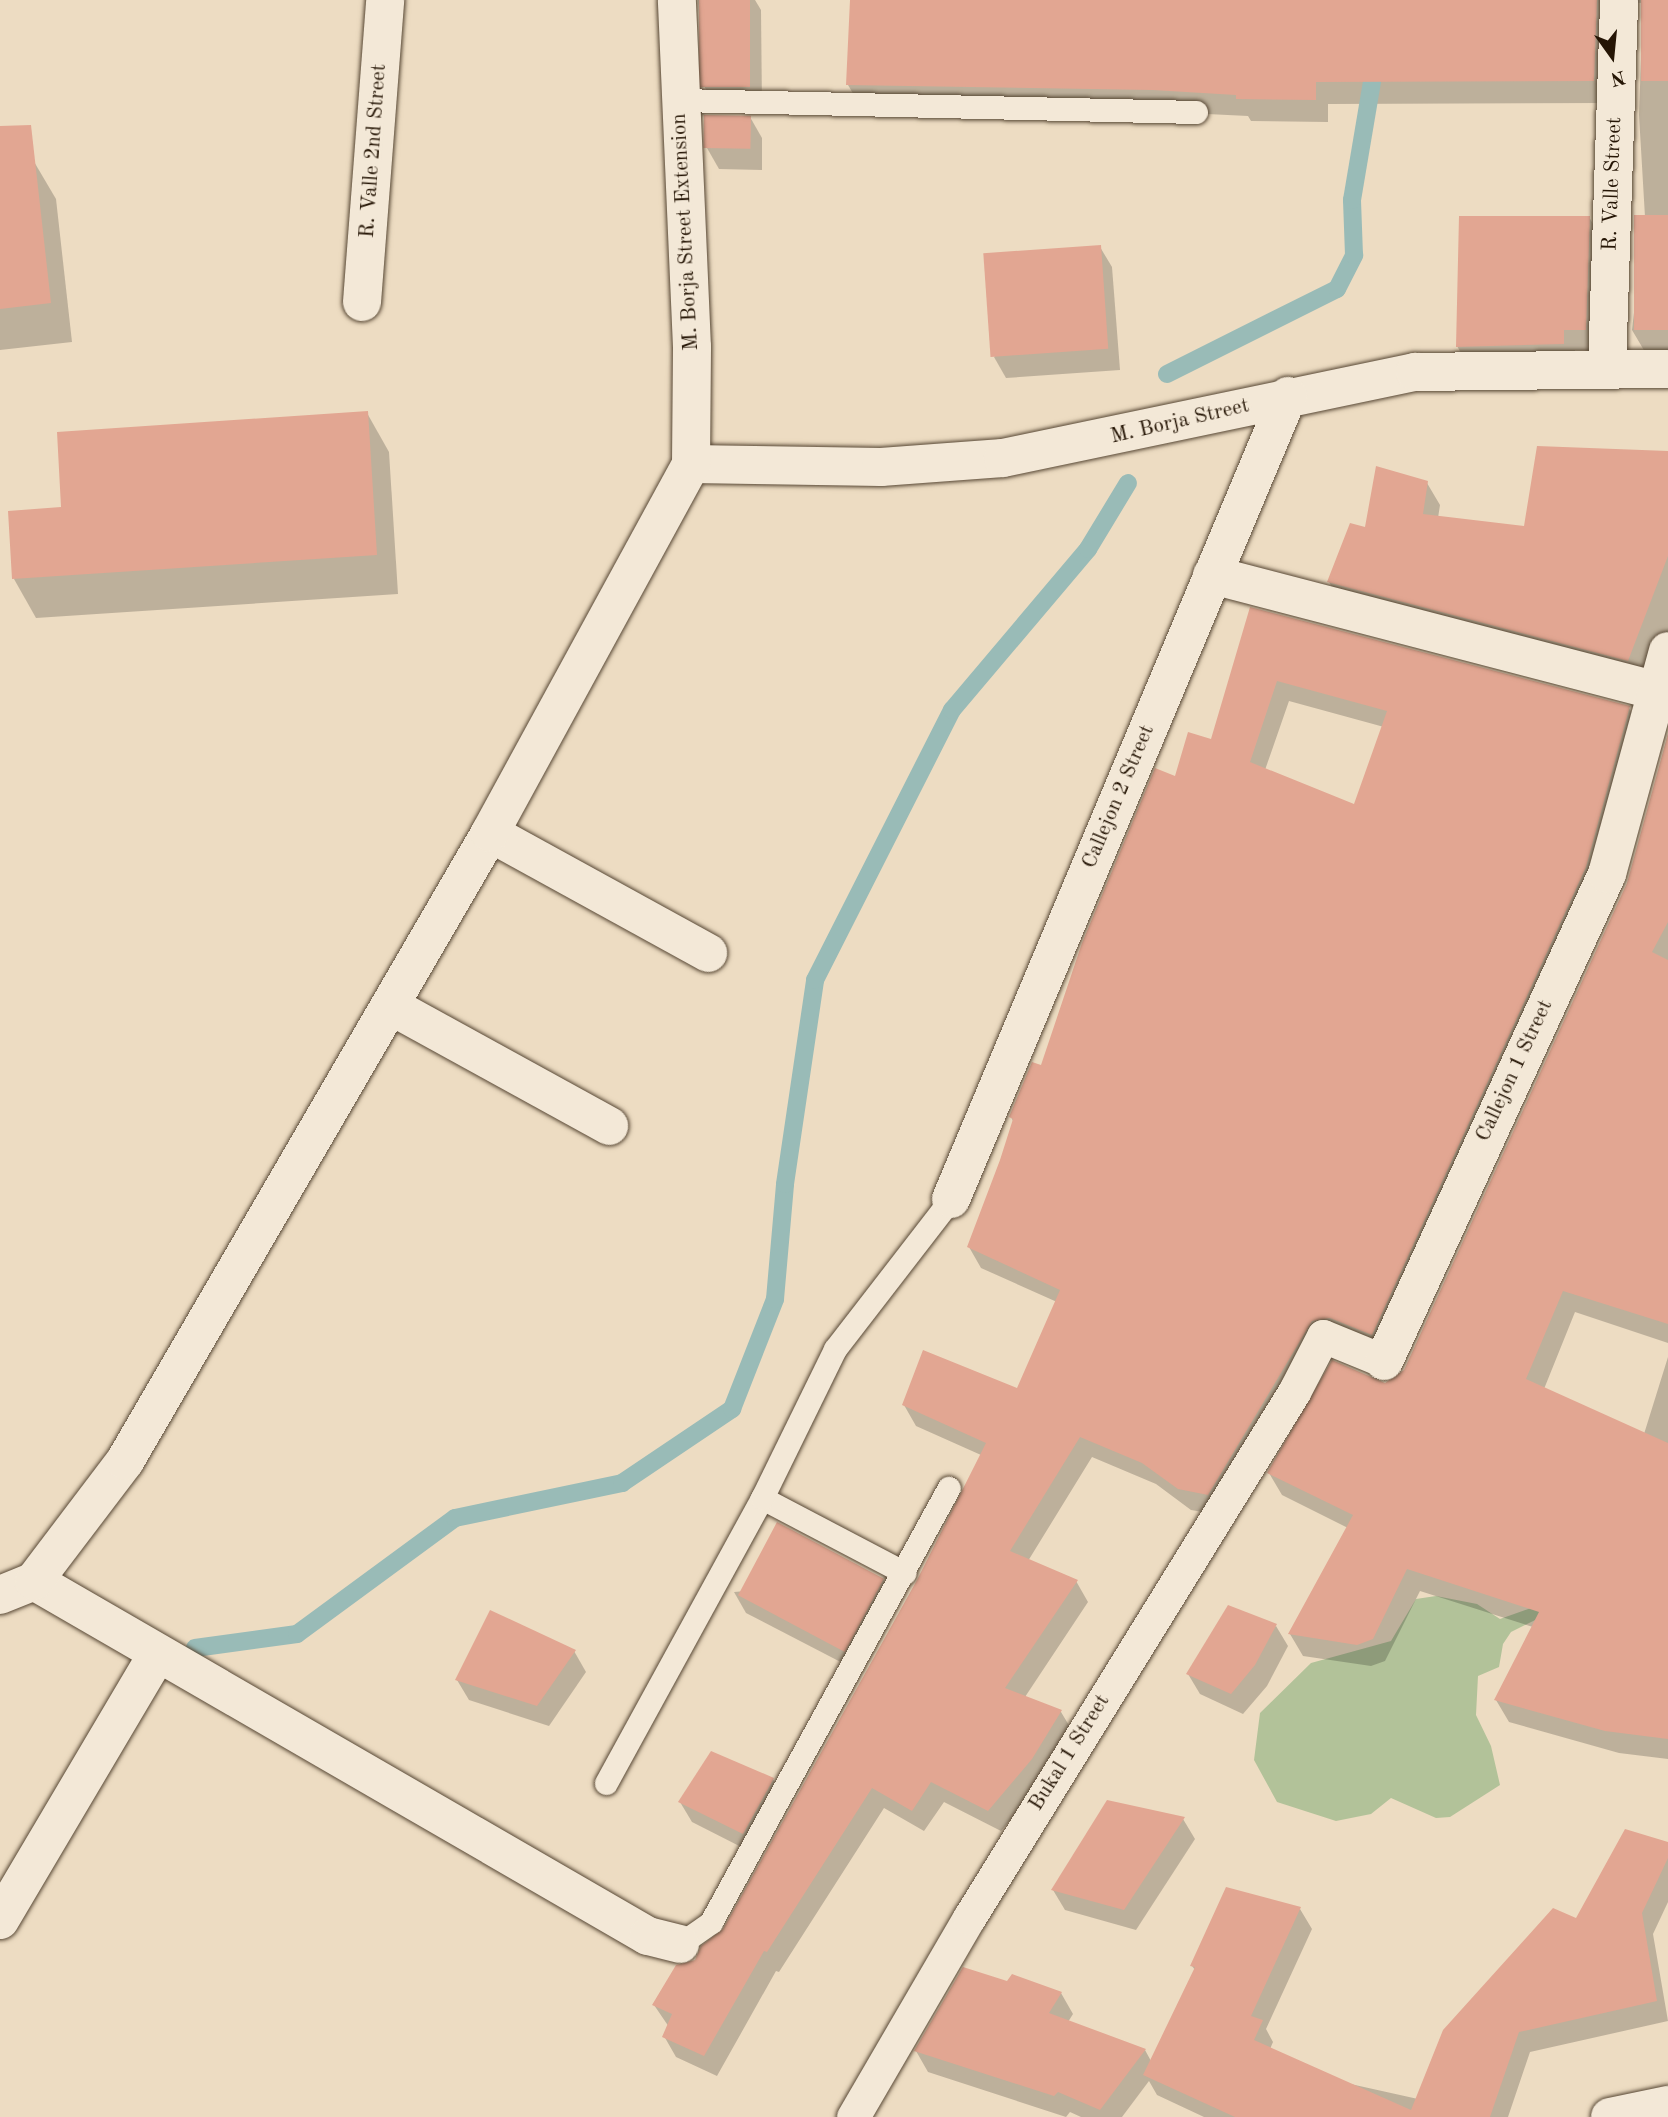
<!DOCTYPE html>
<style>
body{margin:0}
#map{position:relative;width:1668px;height:2117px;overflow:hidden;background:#eddcc2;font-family:"Old Standard TT",serif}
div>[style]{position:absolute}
.green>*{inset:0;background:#b2c299}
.shadow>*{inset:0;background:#0003}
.stream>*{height:18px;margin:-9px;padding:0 9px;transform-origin:9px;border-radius:9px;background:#99bbb7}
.building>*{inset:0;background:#e2a692;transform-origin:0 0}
.roads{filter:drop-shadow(0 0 2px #574734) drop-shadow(0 0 2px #574734)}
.service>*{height:23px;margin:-11.5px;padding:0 11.5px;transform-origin:11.5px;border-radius:11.5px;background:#f3e8d7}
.pedestrian>*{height:33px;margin:-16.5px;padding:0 16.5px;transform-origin:16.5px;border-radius:16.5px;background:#f3e8d7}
.minor>*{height:38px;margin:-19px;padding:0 19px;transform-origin:19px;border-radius:19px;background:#f3e8d7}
span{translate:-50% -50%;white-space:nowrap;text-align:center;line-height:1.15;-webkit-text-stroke:5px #f3e8d7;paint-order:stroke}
.street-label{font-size:21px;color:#251505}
.north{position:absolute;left:1577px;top:21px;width:70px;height:70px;-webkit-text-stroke:5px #f3e8d7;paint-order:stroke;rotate:165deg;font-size:19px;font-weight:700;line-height:28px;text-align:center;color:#251505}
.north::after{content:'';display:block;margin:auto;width:24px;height:32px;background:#251505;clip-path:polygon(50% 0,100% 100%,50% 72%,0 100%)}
</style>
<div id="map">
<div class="green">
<div style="clip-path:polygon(1436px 1596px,1477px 1604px,1500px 1619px,1534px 1607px,1574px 1601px,1511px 1632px,1503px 1644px,1499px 1667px,1478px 1676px,1476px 1715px,1491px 1746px,1500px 1785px,1450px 1817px,1436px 1818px,1391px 1798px,1371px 1814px,1336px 1821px,1277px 1802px,1254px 1760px,1260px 1713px,1311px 1663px,1391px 1641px,1416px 1599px)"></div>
</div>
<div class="shadow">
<div style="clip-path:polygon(698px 0,755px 0,761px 10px,762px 108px,716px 107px,704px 86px)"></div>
<div style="clip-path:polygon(851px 0,1668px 0,1668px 352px,1645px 352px,1632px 330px,1645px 217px,1639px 115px,1643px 3px,1622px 2px,1606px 103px,1328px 104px,1328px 122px,1251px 121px,1248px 116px,1166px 112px,861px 107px,848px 85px)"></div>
<div style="clip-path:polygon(750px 117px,762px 138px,762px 170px,719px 169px,707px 148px)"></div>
<div style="clip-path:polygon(33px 160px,56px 199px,72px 342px,0 350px,0 164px)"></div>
<div style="clip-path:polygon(1589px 217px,1601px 238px,1597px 350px,1575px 350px,1575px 364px,1469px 367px,1457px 346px)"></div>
<div style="clip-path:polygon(1100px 247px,1112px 267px,1120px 370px,1006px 378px,994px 357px)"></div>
<div style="clip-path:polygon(367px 413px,389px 452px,398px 594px,36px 618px,14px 579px,63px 509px)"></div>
<div style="clip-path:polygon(1668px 453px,1668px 656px,1654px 686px,1342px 604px,1329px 582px,1366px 529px,1427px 483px,1440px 505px,1438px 518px,1525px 528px)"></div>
<div style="clip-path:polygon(evenodd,1251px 609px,1629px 708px,1641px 729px,1598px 888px,1384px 1355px,1343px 1338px,1220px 1515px,1191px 1510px,1156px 1484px,1092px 1457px,1028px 1561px,1076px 1581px,1088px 1602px,1025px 1697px,1061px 1712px,1073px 1732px,1043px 1781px,1001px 1831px,944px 1802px,924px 1831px,884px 1808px,779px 1972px,776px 1971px,717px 2076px,676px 2057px,664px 2036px,669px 2027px,654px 2005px,725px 1930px,919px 1581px,981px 1455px,916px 1426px,904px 1405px,1018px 1390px,1057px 1302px,981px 1268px,969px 1247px,1014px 1123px,1011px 1117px,1042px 1067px,1176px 778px,1212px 741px,1251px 609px,1289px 701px,1384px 727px,1355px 806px,1265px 770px,1289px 701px)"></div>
<div style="clip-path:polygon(1668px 734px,1668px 1343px,1575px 1312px,1544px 1389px,1644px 1434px,1668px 1357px,1668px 1759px,1619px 1753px,1509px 1722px,1496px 1700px,1533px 1627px,1420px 1591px,1385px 1661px,1371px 1666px,1303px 1656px,1290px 1634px,1348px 1528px,1282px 1495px,1269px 1473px,1405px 1371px,1629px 884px)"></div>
<div style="clip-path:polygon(883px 1579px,895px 1600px,856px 1670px,746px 1613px,734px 1592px)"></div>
<div style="clip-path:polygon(1276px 1626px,1288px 1646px,1267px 1686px,1243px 1714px,1200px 1694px,1188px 1674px)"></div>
<div style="clip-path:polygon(574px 1651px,586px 1672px,549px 1726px,469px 1700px,457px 1680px)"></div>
<div style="clip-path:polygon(773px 1779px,785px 1800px,755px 1854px,692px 1822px,680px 1802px)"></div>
<div style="clip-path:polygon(1183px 1819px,1195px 1839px,1136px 1930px,1065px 1910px,1053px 1890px)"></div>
<div style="clip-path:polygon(1668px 1844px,1668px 1902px,1653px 1934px,1668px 2021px,1530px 2052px,1508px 2117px,1204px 2117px,1157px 2095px,1149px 2081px,1122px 2117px,1081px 2117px,1070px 2112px,1066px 2117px,928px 2072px,916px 2051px,1008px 1983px,1061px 1993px,1073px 2014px,1068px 2022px,1145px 2050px,1151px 2061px,1195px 1970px,1192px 1966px,1300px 1909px,1312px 1929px,1266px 2029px,1273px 2042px,1270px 2049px,1346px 2083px,1418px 2099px,1577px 1920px)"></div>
</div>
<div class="stream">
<div style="left:1167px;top:374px;width:190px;rotate:-26.6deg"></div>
<div style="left:1337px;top:289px;width:38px;rotate:-63deg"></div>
<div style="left:1354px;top:255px;width:55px;rotate:-92.1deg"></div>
<div style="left:1352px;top:200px;width:144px;rotate:-80.4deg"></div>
<div style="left:195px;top:1648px;width:103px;rotate:-7.8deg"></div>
<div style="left:297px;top:1634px;width:196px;rotate:-36.3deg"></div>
<div style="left:455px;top:1518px;width:171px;rotate:-11.8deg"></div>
<div style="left:622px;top:1483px;width:133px;rotate:-33.9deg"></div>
<div style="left:732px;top:1409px;width:118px;rotate:-68.6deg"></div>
<div style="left:775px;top:1299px;width:115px;rotate:-85deg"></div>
<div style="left:785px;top:1184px;width:206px;rotate:-81.6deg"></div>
<div style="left:815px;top:980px;width:303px;rotate:-63.1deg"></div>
<div style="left:952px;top:710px;width:211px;rotate:-49.8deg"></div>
<div style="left:1088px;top:549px;width:77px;rotate:-58.8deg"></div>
</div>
<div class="building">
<div style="left:699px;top:0;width:51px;height:87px"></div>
<div style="clip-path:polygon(850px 0,1597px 0,1594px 81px,1316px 82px,1316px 100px,1236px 99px,1236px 95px,1153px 90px,846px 85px)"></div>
<div style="left:1641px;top:0;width:27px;height:81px"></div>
<div style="left:704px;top:115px;width:47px;height:33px;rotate:1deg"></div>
<div style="clip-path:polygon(31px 125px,51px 303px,0 309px,0 126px)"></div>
<div style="left:1634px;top:215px;width:34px;height:115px"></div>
<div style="clip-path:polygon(1459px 216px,1590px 216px,1586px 330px,1564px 330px,1564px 344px,1456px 347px)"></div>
<div style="left:1101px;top:245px;width:104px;height:118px;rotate:86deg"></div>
<div style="clip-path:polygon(368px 411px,377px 555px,12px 579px,8px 511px,61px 507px,57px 432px)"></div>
<div style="clip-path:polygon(1537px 446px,1668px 451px,1668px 556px,1628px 661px,1327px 582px,1350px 523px,1365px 527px,1376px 466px,1428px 481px,1423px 514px,1524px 526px)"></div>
<div style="clip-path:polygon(evenodd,1250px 607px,1630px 706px,1586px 867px,1372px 1335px,1330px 1318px,1312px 1321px,1208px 1495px,1178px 1489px,1142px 1463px,1080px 1437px,1010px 1551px,1078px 1580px,1005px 1688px,1062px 1710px,1032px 1759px,988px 1811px,931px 1782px,912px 1811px,872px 1788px,767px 1952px,764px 1951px,704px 2056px,662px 2037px,672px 2014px,652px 2005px,676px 1965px,695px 1960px,701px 1946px,723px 1929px,917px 1580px,986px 1443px,902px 1405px,923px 1350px,1017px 1388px,1060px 1290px,967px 1247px,1000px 1160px,1013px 1119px,1009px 1117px,1032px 1062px,1041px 1065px,1082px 943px,1155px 768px,1175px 776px,1188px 732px,1211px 739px,1250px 607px,1277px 681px,1387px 711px,1354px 804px,1250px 762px,1277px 681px)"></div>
<div style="clip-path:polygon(1668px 734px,1668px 922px,1652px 952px,1668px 960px,1668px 1324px,1563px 1291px,1526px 1379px,1668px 1443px,1668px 1739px,1605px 1731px,1494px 1700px,1539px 1612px,1407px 1569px,1373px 1639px,1357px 1645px,1288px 1634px,1353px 1515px,1267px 1473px,1332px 1360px,1385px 1383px,1404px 1370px,1627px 883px)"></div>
<div style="left:777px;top:1522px;width:121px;height:83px;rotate:28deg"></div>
<div style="clip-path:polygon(1228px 1605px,1277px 1624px,1255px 1665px,1231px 1694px,1186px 1674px)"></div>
<div style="clip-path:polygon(490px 1610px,576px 1650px,537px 1706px,455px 1680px)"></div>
<div style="clip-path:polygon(711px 1751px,774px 1778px,743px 1834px,678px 1802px)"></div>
<div style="clip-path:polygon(1107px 1800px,1185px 1817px,1124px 1910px,1051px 1890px)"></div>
<div style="clip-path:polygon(1625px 1829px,1668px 1842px,1668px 1858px,1642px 1913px,1657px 2001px,1519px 2032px,1490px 2117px,1235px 2117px,1143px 2075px,1195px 1967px,1190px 1966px,1226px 1887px,1301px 1907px,1251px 2016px,1263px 2020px,1254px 2040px,1411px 2110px,1443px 2030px,1553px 1908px,1576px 1918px)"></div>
<div style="clip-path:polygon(963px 1967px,1007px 1981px,1012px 1974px,1062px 1992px,1049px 2013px,1146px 2049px,1100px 2110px,1058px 2092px,1054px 2096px,914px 2051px)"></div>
</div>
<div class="roads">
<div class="service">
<div style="left:680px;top:100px;width:516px;rotate:1.33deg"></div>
<div style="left:762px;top:1498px;width:161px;rotate:27.7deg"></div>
<div style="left:606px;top:1783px;width:325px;rotate:-61.3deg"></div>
<div style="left:762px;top:1498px;width:166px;rotate:-63.9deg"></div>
<div style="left:835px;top:1349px;width:190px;rotate:-52.3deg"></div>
<div style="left:680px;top:1944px;width:38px;rotate:-35deg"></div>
<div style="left:711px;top:1922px;width:495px;rotate:-61.3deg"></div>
</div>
<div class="pedestrian">
<div style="left:853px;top:2117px;width:230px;rotate:-59.8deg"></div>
<div style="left:969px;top:1918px;width:618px;rotate:-58.29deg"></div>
<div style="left:1294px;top:1392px;width:63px;rotate:-62.6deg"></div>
<div style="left:1323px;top:1336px;width:66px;rotate:22.3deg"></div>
</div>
<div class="minor">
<div style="left:362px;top:302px;width:303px;rotate:-85.6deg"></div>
<div style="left:1607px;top:367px;width:367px;rotate:-88.1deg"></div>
<div style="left:691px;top:464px;width:190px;rotate:0.9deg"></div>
<div style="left:881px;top:467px;width:122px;rotate:-4.2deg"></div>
<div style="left:1003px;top:458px;width:421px;rotate:-11.8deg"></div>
<div style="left:1415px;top:372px;width:253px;rotate:-0.7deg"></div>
<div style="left:1212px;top:575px;width:461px;rotate:14.6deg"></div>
<div style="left:490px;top:833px;width:249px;rotate:28.8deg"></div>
<div style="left:391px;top:1006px;width:249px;rotate:28.8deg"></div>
<div style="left:951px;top:1199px;width:871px;rotate:-67.23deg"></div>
<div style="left:1384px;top:1361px;width:536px;rotate:-65.4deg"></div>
<div style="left:1607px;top:874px;width:231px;rotate:-74.7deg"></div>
<div style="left:34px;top:1581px;width:709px;rotate:30.04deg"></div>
<div style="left:648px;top:1936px;width:33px;rotate:14deg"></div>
<div style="left:0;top:1595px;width:37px;rotate:-22deg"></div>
<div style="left:34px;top:1581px;width:151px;rotate:-52.8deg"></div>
<div style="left:125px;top:1461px;width:726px;rotate:-59.83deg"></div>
<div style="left:490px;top:833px;width:420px;rotate:-61.4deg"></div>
<div style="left:691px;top:464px;width:117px;rotate:-89.5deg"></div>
<div style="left:692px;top:347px;width:347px;rotate:-92.5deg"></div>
<div style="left:0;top:1920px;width:309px;rotate:-59.4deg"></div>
<div style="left:1610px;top:2117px;width:59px;rotate:-11.7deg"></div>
</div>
</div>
<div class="street-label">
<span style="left:374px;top:151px;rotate:-86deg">R. Valle 2nd Street</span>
<span style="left:1613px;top:184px;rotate:-88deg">R. Valle Street</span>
<span style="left:686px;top:232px;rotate:-93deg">M. Borja Street Extension</span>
<span style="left:1180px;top:422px;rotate:-13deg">M. Borja Street</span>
<span style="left:1119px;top:797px;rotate:-67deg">Callejon 2 Street</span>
<span style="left:1515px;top:1071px;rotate:-65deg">Callejon 1 Street</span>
<span style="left:1070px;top:1753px;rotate:-58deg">Bukal 1 Street</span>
</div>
<div class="north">N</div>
</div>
